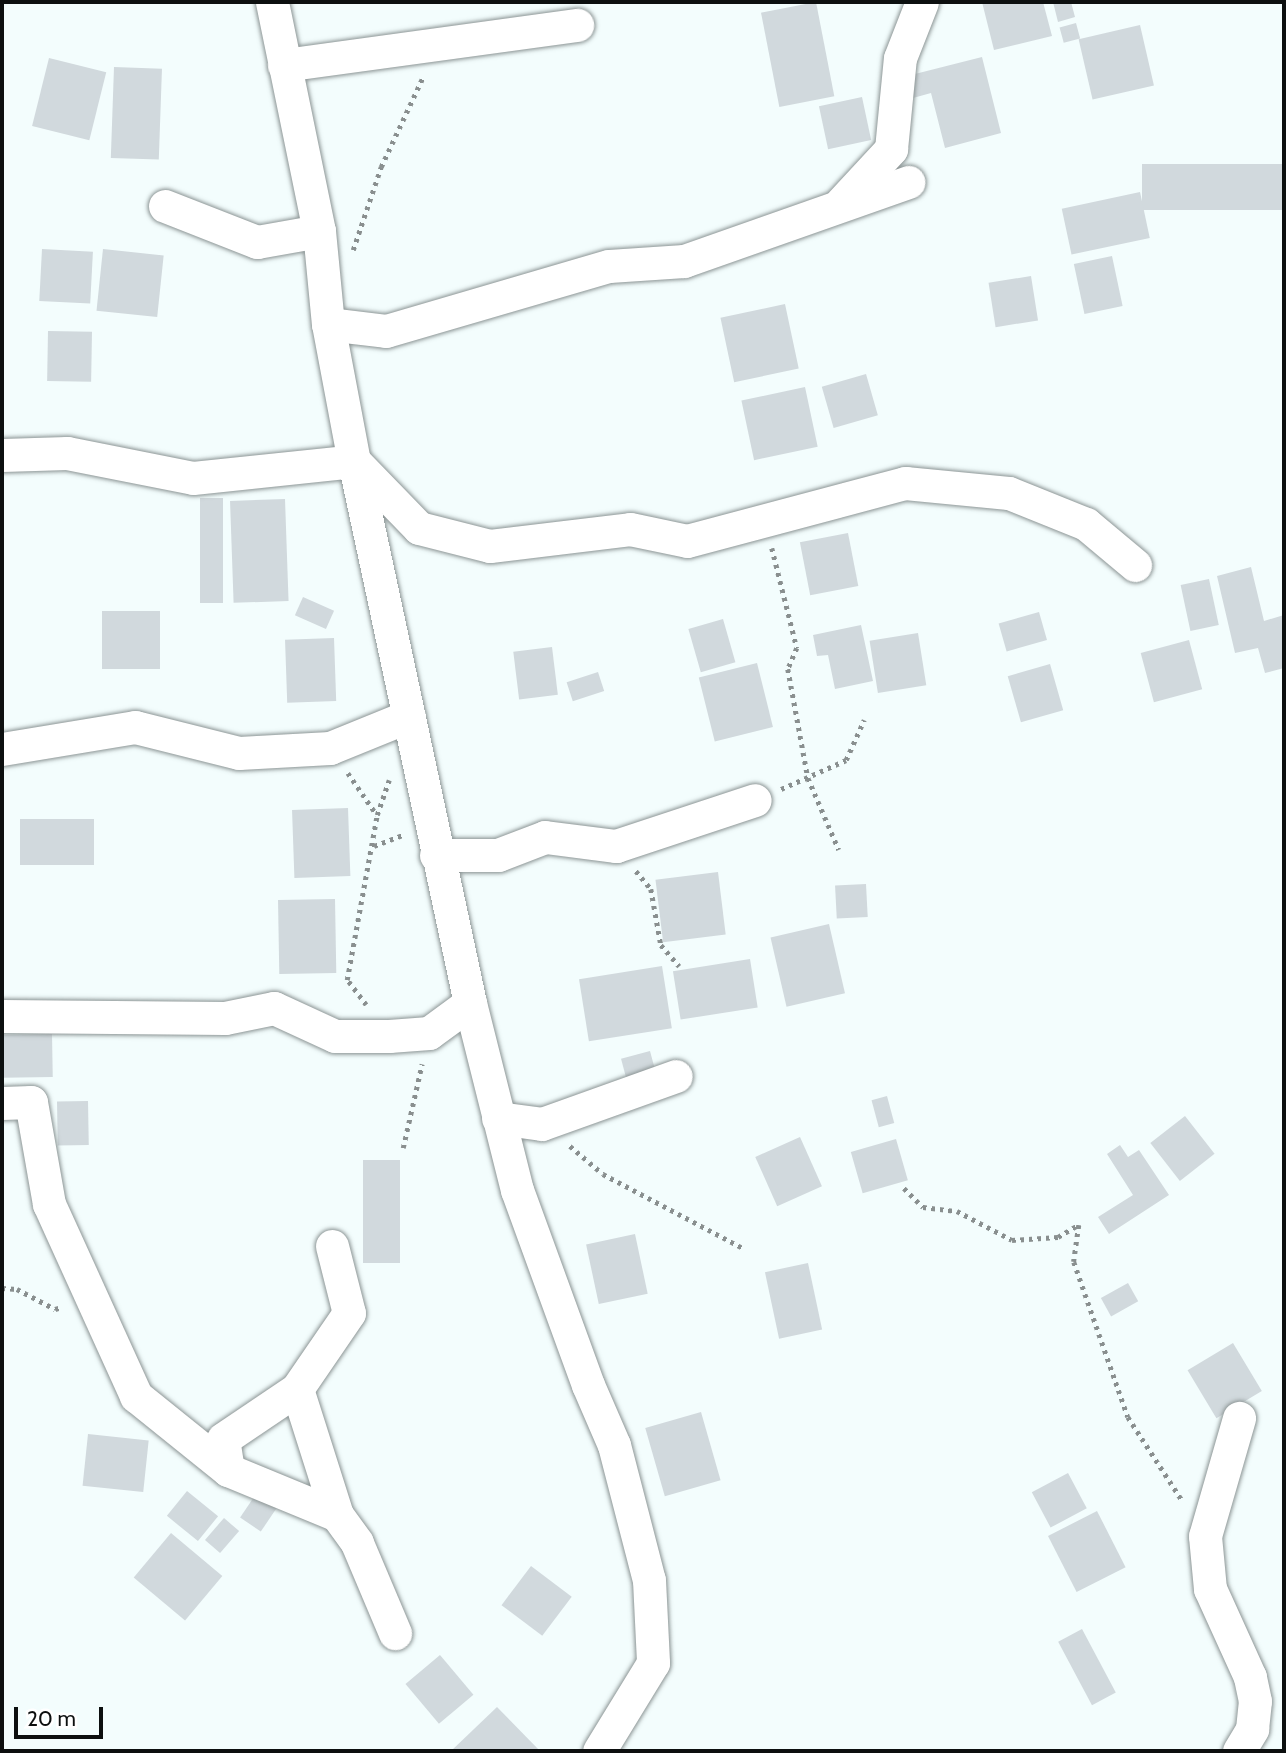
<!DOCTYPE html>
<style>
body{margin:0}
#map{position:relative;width:1286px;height:1753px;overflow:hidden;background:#f3fdfd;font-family:Cabin,sans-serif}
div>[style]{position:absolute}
.building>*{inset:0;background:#d1d9dd;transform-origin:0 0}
.path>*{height:4.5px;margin-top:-2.25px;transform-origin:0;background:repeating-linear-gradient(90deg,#898f8f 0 3.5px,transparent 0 8.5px)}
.roads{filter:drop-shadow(0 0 2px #8c9595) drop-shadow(0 0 2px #8c9595)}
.street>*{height:33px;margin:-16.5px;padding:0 16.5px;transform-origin:16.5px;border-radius:16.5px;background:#fff}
span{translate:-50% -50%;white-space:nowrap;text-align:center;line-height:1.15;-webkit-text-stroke:6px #fff;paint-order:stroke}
.frame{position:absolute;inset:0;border:4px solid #0c0f0f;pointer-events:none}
.scale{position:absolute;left:14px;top:1707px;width:89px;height:32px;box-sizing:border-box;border:4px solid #0c0f0f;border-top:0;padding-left:9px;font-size:21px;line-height:24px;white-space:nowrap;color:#0c0f0f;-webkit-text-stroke:5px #fff;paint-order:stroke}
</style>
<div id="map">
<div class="building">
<div style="left:816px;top:2px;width:96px;height:56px;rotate:79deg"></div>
<div style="clip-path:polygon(982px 2px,1043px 2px,1052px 36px,994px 50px)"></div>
<div style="clip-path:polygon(1053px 2px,1071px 2px,1075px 17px,1058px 22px)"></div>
<div style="left:1076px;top:23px;width:16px;height:17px;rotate:75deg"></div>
<div style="left:1140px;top:25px;width:62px;height:63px;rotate:77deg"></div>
<div style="clip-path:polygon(982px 57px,1001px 133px,945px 148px,931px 93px,913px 98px,907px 76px)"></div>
<div style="left:49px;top:58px;width:59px;height:70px;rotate:14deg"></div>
<div style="left:114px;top:67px;width:48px;height:91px;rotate:2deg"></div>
<div style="left:862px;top:97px;width:44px;height:44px;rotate:78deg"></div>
<div style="left:1284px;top:164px;width:46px;height:142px;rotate:90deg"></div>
<div style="left:1140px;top:192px;width:47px;height:80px;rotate:78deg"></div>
<div style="left:42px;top:249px;width:51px;height:52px;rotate:3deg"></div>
<div style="left:103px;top:249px;width:61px;height:62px;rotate:6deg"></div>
<div style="left:1112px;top:256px;width:51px;height:39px;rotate:78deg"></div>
<div style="left:1031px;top:276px;width:45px;height:43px;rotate:81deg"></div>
<div style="left:785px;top:304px;width:66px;height:66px;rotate:78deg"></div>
<div style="left:48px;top:331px;width:44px;height:50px;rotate:1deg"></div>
<div style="left:866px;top:374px;width:43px;height:46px;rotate:74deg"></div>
<div style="left:805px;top:387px;width:61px;height:65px;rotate:78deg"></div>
<div style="left:200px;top:498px;width:23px;height:105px"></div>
<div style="left:285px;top:499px;width:102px;height:55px;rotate:88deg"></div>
<div style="left:848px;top:533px;width:54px;height:49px;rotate:79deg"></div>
<div style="clip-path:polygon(1251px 567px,1264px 621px,1284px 615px,1284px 668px,1265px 673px,1258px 648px,1235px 653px,1217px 576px)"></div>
<div style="left:1209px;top:579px;width:47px;height:29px;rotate:78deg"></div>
<div style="left:303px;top:597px;width:34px;height:20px;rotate:24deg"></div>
<div style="left:102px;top:611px;width:58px;height:58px"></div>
<div style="left:1039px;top:612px;width:29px;height:42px;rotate:74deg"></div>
<div style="left:723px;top:619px;width:45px;height:36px;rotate:74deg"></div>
<div style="clip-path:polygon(861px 625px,873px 681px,835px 689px,828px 655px,817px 656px,813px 635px)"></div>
<div style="left:918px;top:633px;width:53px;height:49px;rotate:81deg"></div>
<div style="left:334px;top:638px;width:63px;height:49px;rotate:88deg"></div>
<div style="left:1189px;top:640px;width:51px;height:50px;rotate:75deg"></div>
<div style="left:552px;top:647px;width:48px;height:39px;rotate:83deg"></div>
<div style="left:757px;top:663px;width:66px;height:60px;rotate:76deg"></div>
<div style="left:1050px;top:664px;width:48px;height:44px;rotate:74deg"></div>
<div style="left:598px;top:672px;width:20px;height:33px;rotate:72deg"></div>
<div style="left:348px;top:808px;width:68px;height:56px;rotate:88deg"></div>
<div style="left:94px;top:819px;width:46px;height:74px;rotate:90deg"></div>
<div style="left:718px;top:872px;width:63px;height:63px;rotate:83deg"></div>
<div style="left:866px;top:884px;width:33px;height:31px;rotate:87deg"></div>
<div style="left:335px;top:899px;width:74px;height:57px;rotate:89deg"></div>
<div style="left:829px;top:924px;width:71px;height:60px;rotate:77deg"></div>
<div style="left:750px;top:959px;width:49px;height:78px;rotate:81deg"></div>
<div style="left:662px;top:966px;width:63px;height:84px;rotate:81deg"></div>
<div style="left:52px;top:1034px;width:43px;height:50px;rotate:89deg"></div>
<div style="left:650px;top:1051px;width:20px;height:30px;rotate:75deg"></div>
<div style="left:887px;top:1096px;width:28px;height:16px;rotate:75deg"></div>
<div style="left:88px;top:1101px;width:44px;height:31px;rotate:89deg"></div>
<div style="left:1185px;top:1116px;width:48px;height:44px;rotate:52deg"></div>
<div style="left:800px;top:1137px;width:54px;height:49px;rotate:66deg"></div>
<div style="left:896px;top:1139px;width:43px;height:47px;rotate:74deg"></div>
<div style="clip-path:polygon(1120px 1145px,1128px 1157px,1139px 1150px,1169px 1195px,1109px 1234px,1098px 1217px,1133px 1195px,1107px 1154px)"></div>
<div style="left:363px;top:1160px;width:37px;height:103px"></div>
<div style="left:635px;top:1234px;width:61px;height:50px;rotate:78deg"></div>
<div style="left:808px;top:1263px;width:68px;height:44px;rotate:78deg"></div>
<div style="left:1128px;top:1283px;width:21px;height:31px;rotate:61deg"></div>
<div style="left:1233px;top:1343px;width:56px;height:53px;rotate:59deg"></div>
<div style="left:701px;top:1412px;width:71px;height:58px;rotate:74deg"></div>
<div style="left:88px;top:1434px;width:61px;height:52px;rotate:6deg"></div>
<div style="left:1068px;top:1473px;width:40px;height:41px;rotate:62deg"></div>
<div style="left:187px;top:1491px;width:40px;height:32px;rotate:39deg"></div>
<div style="left:258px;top:1491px;width:25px;height:32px;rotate:34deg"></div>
<div style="left:1097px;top:1511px;width:63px;height:55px;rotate:63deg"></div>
<div style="left:224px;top:1518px;width:20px;height:29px;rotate:41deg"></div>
<div style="left:171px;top:1533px;width:67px;height:58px;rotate:40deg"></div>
<div style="left:531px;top:1566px;width:51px;height:49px;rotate:37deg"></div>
<div style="left:1082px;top:1629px;width:72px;height:27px;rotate:62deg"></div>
<div style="left:440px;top:1655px;width:52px;height:45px;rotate:50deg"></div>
<div style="clip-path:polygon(497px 1707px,540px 1751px,451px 1751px)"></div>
</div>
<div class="path">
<div style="left:353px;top:250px;width:88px;rotate:-71.4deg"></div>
<div style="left:381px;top:167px;width:99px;rotate:-65deg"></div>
<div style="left:772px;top:548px;width:103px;rotate:76deg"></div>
<div style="left:797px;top:648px;width:23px;rotate:113deg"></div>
<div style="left:788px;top:669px;width:111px;rotate:79.6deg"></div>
<div style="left:808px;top:778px;width:78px;rotate:66.7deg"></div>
<div style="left:348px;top:773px;width:51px;rotate:55.4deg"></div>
<div style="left:781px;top:789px;width:71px;rotate:-24deg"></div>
<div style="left:846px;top:760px;width:44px;rotate:-65.8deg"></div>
<div style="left:374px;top:846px;width:31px;rotate:-21deg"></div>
<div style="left:636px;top:871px;width:23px;rotate:50deg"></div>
<div style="left:651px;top:889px;width:57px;rotate:79.9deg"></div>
<div style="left:661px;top:945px;width:28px;rotate:49deg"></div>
<div style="left:366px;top:1005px;width:31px;rotate:-127deg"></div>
<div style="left:347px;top:980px;width:168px;rotate:-79.7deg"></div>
<div style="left:377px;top:815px;width:37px;rotate:-71deg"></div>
<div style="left:570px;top:1146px;width:43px;rotate:40.3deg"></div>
<div style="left:603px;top:1174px;width:158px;rotate:27.9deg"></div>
<div style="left:403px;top:1148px;width:86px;rotate:-77.3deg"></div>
<div style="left:904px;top:1188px;width:27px;rotate:45deg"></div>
<div style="left:923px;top:1207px;width:34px;rotate:7deg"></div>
<div style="left:957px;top:1211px;width:62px;rotate:27.8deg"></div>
<div style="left:1012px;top:1240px;width:46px;rotate:-3.7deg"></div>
<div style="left:1058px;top:1237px;width:23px;rotate:-31deg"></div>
<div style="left:1079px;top:1225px;width:37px;rotate:98deg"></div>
<div style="left:1074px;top:1262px;width:164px;rotate:70.8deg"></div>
<div style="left:1128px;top:1417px;width:99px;rotate:57deg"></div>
<div style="left:2px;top:1288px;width:15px;rotate:4deg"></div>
<div style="left:17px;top:1289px;width:43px;rotate:27.8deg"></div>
<div style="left:55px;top:1309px;width:7px;rotate:-16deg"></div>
</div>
<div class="roads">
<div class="street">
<div style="left:272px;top:2px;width:234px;rotate:78.4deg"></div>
<div style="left:319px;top:231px;width:93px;rotate:84.5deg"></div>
<div style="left:328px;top:324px;width:139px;rotate:79.3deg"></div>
<div style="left:354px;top:461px;width:554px;rotate:77.92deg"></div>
<div style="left:470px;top:1003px;width:193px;rotate:75.9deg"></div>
<div style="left:517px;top:1190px;width:208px;rotate:70deg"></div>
<div style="left:588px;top:1385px;width:65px;rotate:66.6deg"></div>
<div style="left:614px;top:1445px;width:139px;rotate:75.5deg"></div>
<div style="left:649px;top:1580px;width:83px;rotate:87.2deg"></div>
<div style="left:653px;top:1663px;width:103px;rotate:121.5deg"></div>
<div style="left:284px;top:65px;width:296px;rotate:-7.8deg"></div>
<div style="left:841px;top:203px;width:74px;rotate:-47.2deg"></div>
<div style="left:891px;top:149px;width:91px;rotate:-84.4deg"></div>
<div style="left:900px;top:58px;width:60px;rotate:-68.6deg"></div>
<div style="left:165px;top:206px;width:99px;rotate:21.4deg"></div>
<div style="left:257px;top:242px;width:63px;rotate:-10.1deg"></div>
<div style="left:328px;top:324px;width:58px;rotate:6.9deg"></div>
<div style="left:386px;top:331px;width:232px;rotate:-16.3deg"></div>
<div style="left:609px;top:266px;width:75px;rotate:-3.8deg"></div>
<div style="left:684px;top:261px;width:238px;rotate:-19.4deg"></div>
<div style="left:2px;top:455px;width:65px;rotate:-1.8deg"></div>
<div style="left:67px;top:453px;width:128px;rotate:11.2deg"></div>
<div style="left:193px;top:478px;width:162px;rotate:-6deg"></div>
<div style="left:354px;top:461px;width:93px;rotate:45.9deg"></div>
<div style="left:419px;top:528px;width:73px;rotate:14.2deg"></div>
<div style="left:490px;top:546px;width:141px;rotate:-6.9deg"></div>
<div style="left:630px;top:529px;width:58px;rotate:11.9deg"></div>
<div style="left:687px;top:541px;width:226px;rotate:-14.9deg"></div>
<div style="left:905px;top:483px;width:104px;rotate:5.5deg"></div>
<div style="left:1009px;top:493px;width:83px;rotate:21.9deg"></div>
<div style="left:1086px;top:524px;width:64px;rotate:39.9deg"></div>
<div style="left:2px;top:749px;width:135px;rotate:-9.4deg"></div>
<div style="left:135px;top:727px;width:107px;rotate:14deg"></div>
<div style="left:239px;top:753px;width:91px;rotate:-3.1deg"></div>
<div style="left:330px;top:748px;width:85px;rotate:-22.1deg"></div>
<div style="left:436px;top:855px;width:62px"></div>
<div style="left:498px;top:855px;width:50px;rotate:-21deg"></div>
<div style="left:545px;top:837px;width:72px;rotate:7.2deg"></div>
<div style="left:616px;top:846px;width:146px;rotate:-18.3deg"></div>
<div style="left:2px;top:1016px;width:223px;rotate:0.5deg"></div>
<div style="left:225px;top:1018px;width:50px;rotate:-11.5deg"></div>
<div style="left:274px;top:1008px;width:67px;rotate:24.7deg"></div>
<div style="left:335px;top:1036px;width:54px"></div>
<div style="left:389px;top:1036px;width:40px;rotate:-4.3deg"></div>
<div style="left:429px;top:1033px;width:51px;rotate:-36.2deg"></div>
<div style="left:2px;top:1103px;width:29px;rotate:-2deg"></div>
<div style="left:31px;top:1102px;width:104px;rotate:80deg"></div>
<div style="left:49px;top:1204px;width:211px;rotate:65.6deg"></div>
<div style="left:136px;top:1396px;width:118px;rotate:38.8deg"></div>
<div style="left:228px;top:1470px;width:118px;rotate:22.4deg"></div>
<div style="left:498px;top:1118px;width:44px;rotate:7.8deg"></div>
<div style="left:542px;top:1124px;width:142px;rotate:-19.7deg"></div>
<div style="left:332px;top:1246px;width:69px;rotate:75.8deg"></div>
<div style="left:349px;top:1313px;width:92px;rotate:124.4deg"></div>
<div style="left:297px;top:1389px;width:132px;rotate:72.4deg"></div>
<div style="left:337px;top:1515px;width:34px;rotate:54deg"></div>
<div style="left:357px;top:1543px;width:98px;rotate:67.1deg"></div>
<div style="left:228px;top:1470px;width:31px;rotate:-99deg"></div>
<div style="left:223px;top:1439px;width:89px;rotate:-34deg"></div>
<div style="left:1239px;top:1751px;width:26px;rotate:-59deg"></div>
<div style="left:1252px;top:1729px;width:28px;rotate:-84deg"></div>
<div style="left:1255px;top:1701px;width:25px;rotate:-102deg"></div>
<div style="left:1250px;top:1677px;width:97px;rotate:-114.4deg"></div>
<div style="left:1210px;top:1589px;width:53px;rotate:-95.4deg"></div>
<div style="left:1205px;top:1536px;width:123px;rotate:-73.9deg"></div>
</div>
</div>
<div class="frame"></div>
<div class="scale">20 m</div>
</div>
